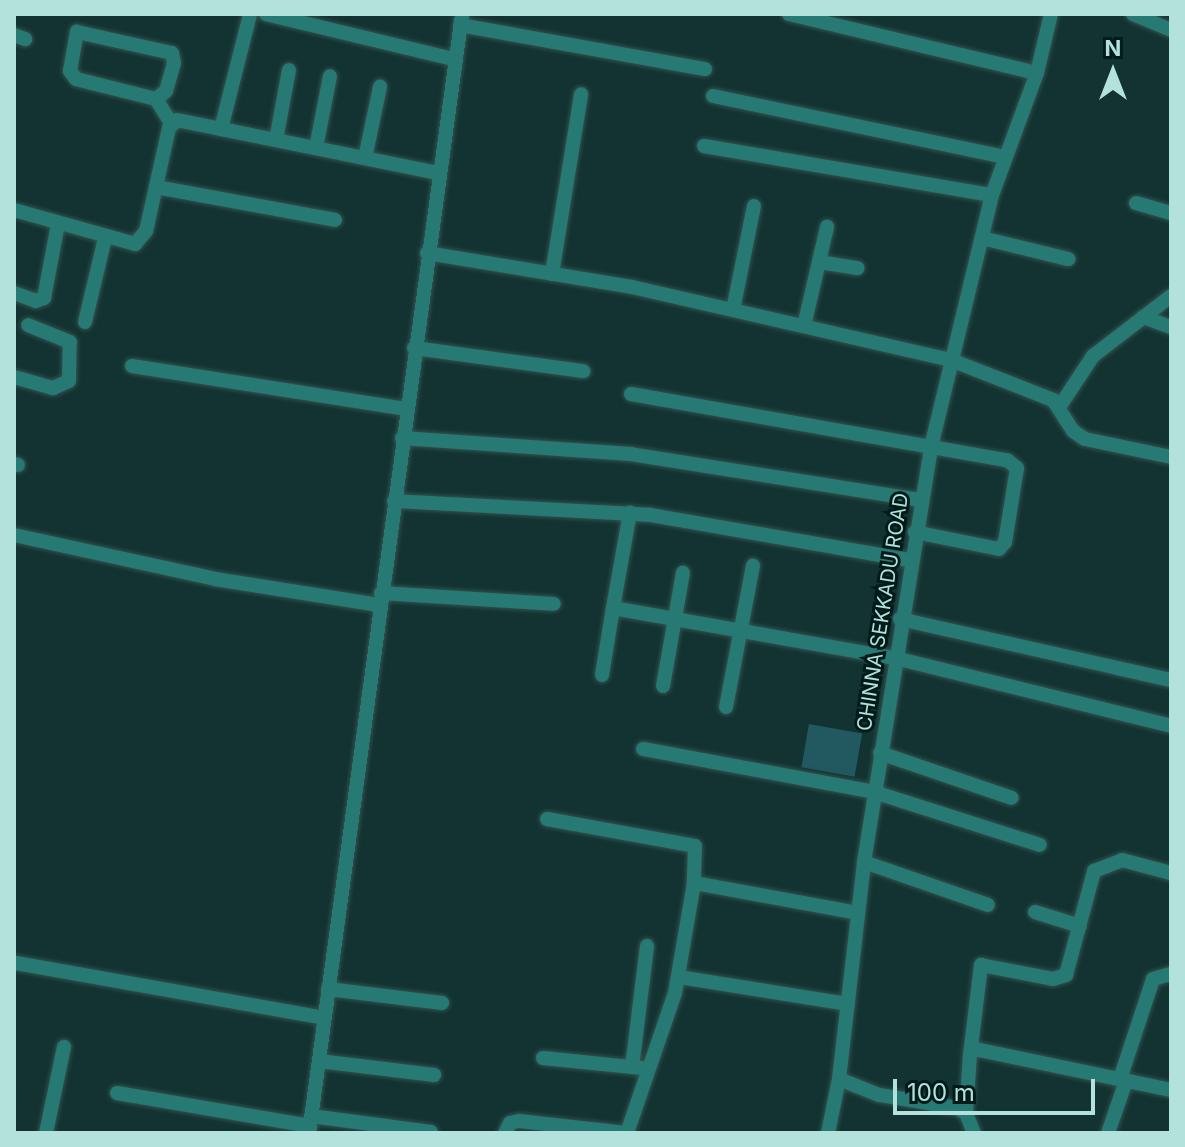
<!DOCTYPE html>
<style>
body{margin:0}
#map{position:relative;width:1185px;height:1147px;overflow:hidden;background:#123331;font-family:Inter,sans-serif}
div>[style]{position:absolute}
.building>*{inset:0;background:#225860;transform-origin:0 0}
.roads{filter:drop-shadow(0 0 2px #325250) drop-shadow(0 0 2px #325250)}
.minor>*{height:14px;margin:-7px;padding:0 7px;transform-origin:7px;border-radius:7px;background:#277973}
span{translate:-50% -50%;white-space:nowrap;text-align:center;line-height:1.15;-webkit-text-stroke:6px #001b19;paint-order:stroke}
.street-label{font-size:20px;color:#b3e1dc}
.frame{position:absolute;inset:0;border:16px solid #b3e1dc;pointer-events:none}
.north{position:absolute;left:1073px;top:32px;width:80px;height:80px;-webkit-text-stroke:6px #001b19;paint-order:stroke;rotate:0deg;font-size:22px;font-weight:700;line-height:32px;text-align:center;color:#b3e1dc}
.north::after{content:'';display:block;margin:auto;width:28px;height:36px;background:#b3e1dc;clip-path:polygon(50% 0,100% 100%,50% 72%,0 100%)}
.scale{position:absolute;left:893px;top:1079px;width:202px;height:36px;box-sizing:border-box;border:4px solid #b3e1dc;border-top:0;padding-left:10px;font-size:24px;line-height:28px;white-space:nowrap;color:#b3e1dc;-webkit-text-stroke:6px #001b19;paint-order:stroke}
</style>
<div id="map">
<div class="building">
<div style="left:809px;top:724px;width:54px;height:44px;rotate:10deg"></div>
</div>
<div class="roads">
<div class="minor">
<div style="left:266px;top:14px;width:193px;rotate:13.5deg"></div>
<div style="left:789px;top:14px;width:255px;rotate:13.4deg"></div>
<div style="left:1133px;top:14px;width:41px;rotate:22.8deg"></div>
<div style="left:460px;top:25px;width:249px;rotate:10.2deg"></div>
<div style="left:14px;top:35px;width:12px;rotate:20deg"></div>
<div style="left:713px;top:96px;width:299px;rotate:11.8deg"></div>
<div style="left:156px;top:99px;width:82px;rotate:-166deg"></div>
<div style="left:76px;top:79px;width:10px;rotate:-127deg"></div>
<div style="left:70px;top:71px;width:40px;rotate:-80deg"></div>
<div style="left:77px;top:32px;width:97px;rotate:12.5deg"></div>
<div style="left:172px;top:53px;width:10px;rotate:79deg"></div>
<div style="left:174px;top:63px;width:29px;rotate:106deg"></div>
<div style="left:166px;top:91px;width:13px;rotate:141deg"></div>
<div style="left:156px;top:99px;width:28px;rotate:58deg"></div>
<div style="left:221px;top:129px;width:119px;rotate:-75.8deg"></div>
<div style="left:276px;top:140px;width:71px;rotate:-79.5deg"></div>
<div style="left:704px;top:146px;width:292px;rotate:9.7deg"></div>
<div style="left:316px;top:148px;width:73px;rotate:-79deg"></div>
<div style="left:365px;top:158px;width:73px;rotate:-78.1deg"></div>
<div style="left:156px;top:187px;width:182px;rotate:10.4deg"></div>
<div style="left:1136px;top:203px;width:36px;rotate:16deg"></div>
<div style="left:14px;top:210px;width:126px;rotate:15.7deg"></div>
<div style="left:135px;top:244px;width:17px;rotate:-50deg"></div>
<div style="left:146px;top:231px;width:106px;rotate:-77.4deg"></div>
<div style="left:169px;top:128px;width:11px;rotate:-45deg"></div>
<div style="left:177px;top:120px;width:266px;rotate:11.5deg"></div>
<div style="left:982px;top:238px;width:89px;rotate:13.7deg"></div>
<div style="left:427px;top:253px;width:208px;rotate:9.4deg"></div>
<div style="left:632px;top:287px;width:327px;rotate:12.9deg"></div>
<div style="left:951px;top:360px;width:110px;rotate:21.4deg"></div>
<div style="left:1053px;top:400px;width:37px;rotate:57deg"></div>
<div style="left:1073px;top:431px;width:14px;rotate:34deg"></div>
<div style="left:1085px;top:439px;width:88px;rotate:11.8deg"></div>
<div style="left:819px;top:262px;width:39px;rotate:9deg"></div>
<div style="left:552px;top:274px;width:182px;rotate:-80.8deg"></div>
<div style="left:14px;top:293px;width:23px;rotate:20deg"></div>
<div style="left:36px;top:301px;width:9px;rotate:-21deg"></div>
<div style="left:44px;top:298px;width:75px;rotate:-79.3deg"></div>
<div style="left:733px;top:310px;width:106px;rotate:-78.6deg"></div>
<div style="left:1143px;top:317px;width:30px;rotate:20deg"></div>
<div style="left:85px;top:322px;width:86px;rotate:-76.6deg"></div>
<div style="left:804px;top:326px;width:102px;rotate:-76.9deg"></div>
<div style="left:414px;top:348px;width:171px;rotate:7.8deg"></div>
<div style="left:132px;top:366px;width:277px;rotate:8.9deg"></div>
<div style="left:14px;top:377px;width:41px;rotate:15.8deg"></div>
<div style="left:53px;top:388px;width:17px;rotate:-24deg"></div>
<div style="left:69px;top:381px;width:39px;rotate:-89deg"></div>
<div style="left:70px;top:342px;width:45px;rotate:-158deg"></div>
<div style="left:631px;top:394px;width:382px;rotate:10deg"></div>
<div style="left:1007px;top:460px;width:13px;rotate:39deg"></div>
<div style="left:1017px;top:468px;width:75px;rotate:99.2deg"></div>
<div style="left:1005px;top:542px;width:9px;rotate:131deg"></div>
<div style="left:999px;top:549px;width:86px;rotate:-168.6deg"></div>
<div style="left:1060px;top:406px;width:60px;rotate:-56.6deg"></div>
<div style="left:1093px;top:356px;width:98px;rotate:-37.6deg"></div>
<div style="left:402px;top:438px;width:229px;rotate:4deg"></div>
<div style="left:630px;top:454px;width:294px;rotate:9deg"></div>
<div style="left:14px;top:464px;width:4px;rotate:14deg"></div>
<div style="left:394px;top:501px;width:257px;rotate:3.1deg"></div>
<div style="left:651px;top:515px;width:262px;rotate:9.9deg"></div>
<div style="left:14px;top:535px;width:206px;rotate:12.3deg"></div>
<div style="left:215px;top:579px;width:166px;rotate:9deg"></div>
<div style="left:381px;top:593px;width:173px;rotate:3.6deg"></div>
<div style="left:613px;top:608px;width:97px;rotate:-79.9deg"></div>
<div style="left:900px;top:619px;width:278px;rotate:12.7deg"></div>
<div style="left:602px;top:675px;width:68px;rotate:-80.7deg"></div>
<div style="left:613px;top:608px;width:286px;rotate:10.1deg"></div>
<div style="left:895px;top:658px;width:284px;rotate:13.8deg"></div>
<div style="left:663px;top:686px;width:115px;rotate:-80deg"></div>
<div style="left:726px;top:707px;width:144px;rotate:-79.2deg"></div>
<div style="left:643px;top:749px;width:235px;rotate:10.5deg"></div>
<div style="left:874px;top:792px;width:174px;rotate:17.7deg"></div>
<div style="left:880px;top:753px;width:139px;rotate:18.8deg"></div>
<div style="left:547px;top:819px;width:150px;rotate:10.3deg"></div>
<div style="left:695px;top:846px;width:37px;rotate:92deg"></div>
<div style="left:864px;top:862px;width:131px;rotate:19.1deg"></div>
<div style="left:1035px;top:912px;width:47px;rotate:17.3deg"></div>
<div style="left:16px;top:963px;width:313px;rotate:10.1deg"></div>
<div style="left:679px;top:977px;width:171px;rotate:9.1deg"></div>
<div style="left:328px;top:989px;width:115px;rotate:7deg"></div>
<div style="left:970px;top:1055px;width:91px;rotate:-83deg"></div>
<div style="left:981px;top:965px;width:73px;rotate:11deg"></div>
<div style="left:1053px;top:979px;width:14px;rotate:-17deg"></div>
<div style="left:1066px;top:975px;width:108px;rotate:-74.9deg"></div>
<div style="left:1094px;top:871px;width:30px;rotate:-21deg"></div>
<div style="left:1122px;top:860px;width:51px;rotate:14.9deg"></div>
<div style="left:543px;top:1058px;width:100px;rotate:5.8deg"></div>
<div style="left:319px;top:1061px;width:116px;rotate:6.9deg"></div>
<div style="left:632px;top:1067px;width:122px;rotate:-82.9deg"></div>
<div style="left:1120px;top:1079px;width:105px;rotate:-71.7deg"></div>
<div style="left:1153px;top:979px;width:19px;rotate:-16deg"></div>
<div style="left:117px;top:1093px;width:196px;rotate:9.7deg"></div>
<div style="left:966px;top:1113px;width:58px;rotate:-86.1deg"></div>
<div style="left:970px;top:1055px;width:8px;rotate:-50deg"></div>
<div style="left:975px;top:1049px;width:200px;rotate:11.8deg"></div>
<div style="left:311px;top:1116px;width:121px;rotate:7.6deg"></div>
<div style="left:46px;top:1133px;width:88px;rotate:-78.2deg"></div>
<div style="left:309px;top:1133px;width:1129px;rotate:-82.21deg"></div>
<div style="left:505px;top:1133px;width:11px;rotate:-63deg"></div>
<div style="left:510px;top:1123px;width:9px;rotate:-13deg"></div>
<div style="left:519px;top:1121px;width:108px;rotate:6.4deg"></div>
<div style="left:627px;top:1133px;width:148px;rotate:-71.1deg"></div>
<div style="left:675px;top:993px;width:112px;rotate:-80.2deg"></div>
<div style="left:694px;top:883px;width:166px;rotate:10.4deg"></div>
<div style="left:828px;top:1133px;width:55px;rotate:-78.5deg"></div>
<div style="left:974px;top:1133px;width:22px;rotate:-112deg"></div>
<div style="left:966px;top:1113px;width:10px;rotate:-151deg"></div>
<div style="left:957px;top:1108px;width:79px;rotate:-170.5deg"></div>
<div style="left:879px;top:1095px;width:43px;rotate:-158.2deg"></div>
<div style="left:839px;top:1079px;width:218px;rotate:-83.4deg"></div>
<div style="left:864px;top:862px;width:420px;rotate:-80.8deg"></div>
<div style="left:931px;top:447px;width:259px;rotate:-76.4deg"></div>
<div style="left:992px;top:195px;width:130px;rotate:-69.8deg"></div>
<div style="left:1037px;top:73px;width:61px;rotate:-76.7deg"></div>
<div style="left:1108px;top:1133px;width:55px;rotate:-70.9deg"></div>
</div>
</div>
<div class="street-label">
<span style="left:883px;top:612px;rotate:-81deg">CHINNA SEKKADU ROAD</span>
</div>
<div class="frame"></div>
<div class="north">N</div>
<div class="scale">100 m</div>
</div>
